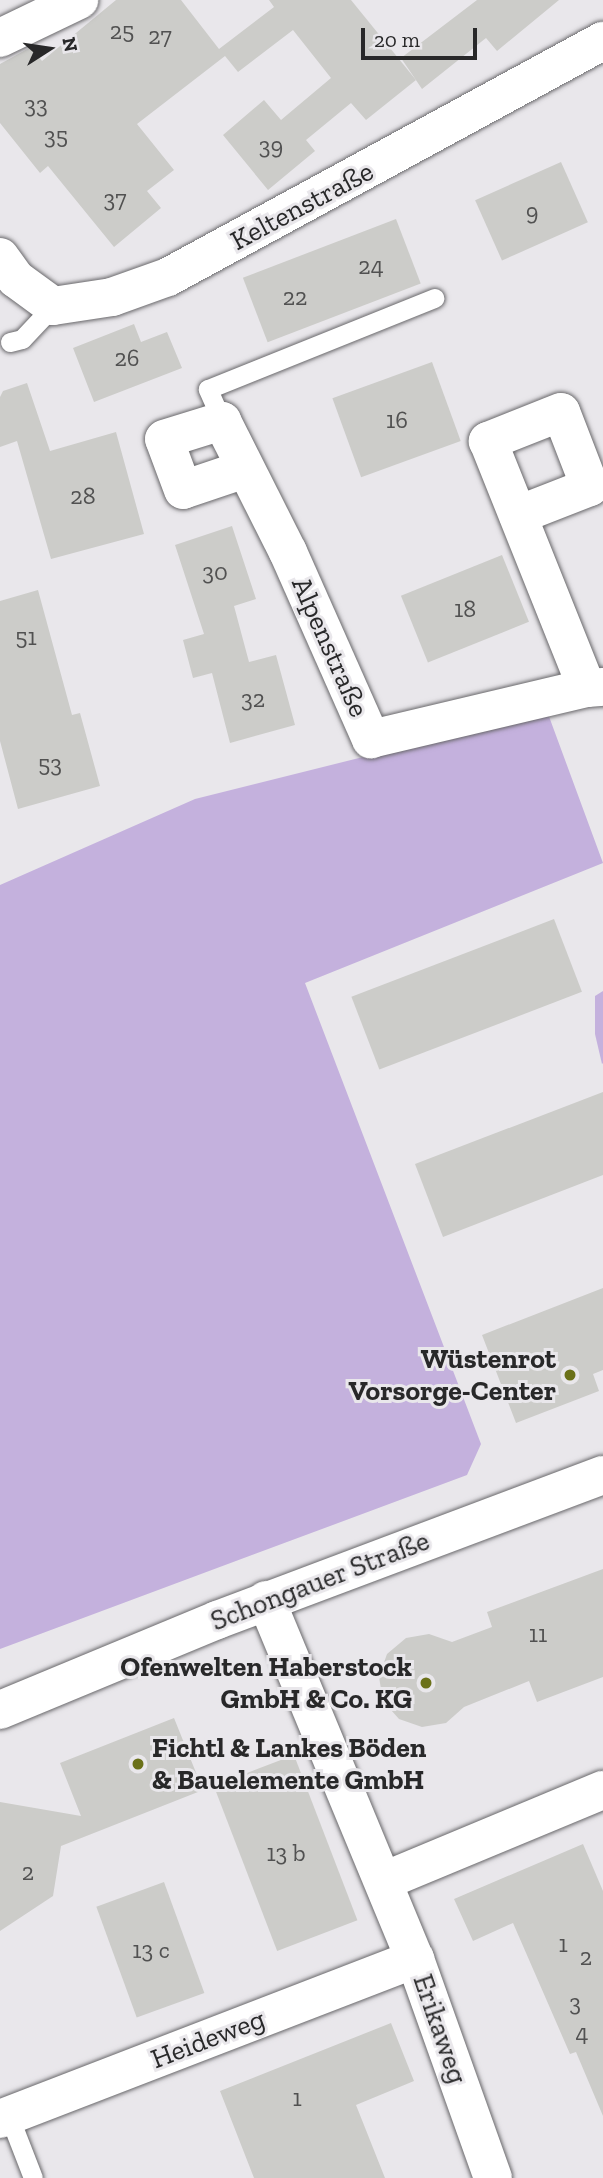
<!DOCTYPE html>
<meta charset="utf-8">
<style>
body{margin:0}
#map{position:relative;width:603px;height:2178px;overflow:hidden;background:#e9e7eb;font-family:"Zilla Slab",serif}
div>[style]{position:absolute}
.green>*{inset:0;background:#c4b1dd}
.building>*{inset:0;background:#ccccc9;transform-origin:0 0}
.roads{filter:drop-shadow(0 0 2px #69686b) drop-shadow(0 0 2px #69686b)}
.lane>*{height:19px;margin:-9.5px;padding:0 9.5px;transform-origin:9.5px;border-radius:9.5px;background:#fff}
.street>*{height:38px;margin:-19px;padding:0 19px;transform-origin:19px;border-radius:19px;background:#fff}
.secondary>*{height:38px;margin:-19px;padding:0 19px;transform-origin:19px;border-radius:19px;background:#fff}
.dots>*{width:19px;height:19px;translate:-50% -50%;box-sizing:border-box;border:4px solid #e9e7eb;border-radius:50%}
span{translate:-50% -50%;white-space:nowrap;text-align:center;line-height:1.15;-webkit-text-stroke:6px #e9e7eb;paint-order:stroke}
.number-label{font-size:24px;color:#515151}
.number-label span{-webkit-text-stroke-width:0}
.street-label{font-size:28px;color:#282829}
.poi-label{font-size:28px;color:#282829;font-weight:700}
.right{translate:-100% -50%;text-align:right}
.left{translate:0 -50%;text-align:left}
.north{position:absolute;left:14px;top:14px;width:70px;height:70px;-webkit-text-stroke:5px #e9e7eb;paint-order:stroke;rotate:78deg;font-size:19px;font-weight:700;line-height:28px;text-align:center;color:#282829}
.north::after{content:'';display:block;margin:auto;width:24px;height:32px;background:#282829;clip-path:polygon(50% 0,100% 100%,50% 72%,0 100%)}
.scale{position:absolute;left:361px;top:28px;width:116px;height:32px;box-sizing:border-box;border:4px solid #282829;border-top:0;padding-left:9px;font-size:21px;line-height:24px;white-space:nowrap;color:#282829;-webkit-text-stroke:5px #e9e7eb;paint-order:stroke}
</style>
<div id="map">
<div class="green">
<div style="clip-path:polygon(547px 711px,603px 863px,305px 983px,481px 1444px,467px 1475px,0 1649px,0 885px,195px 799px)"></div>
<div style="clip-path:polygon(603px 991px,603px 1063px,602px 1064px,595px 1034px,595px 996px)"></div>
</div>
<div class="building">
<div style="clip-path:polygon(116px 0,181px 0,219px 49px,274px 7px,269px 0,351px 0,416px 80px,366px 120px,351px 103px,306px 140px,315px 151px,268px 190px,223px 135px,264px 100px,281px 120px,331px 78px,293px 30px,238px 72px,225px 56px,137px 124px,174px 170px,147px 191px,161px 208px,114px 247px,48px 166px,40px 173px,0 123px,0 64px,31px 47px,42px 61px)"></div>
<div style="clip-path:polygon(477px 0,559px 0,497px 51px,486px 38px,422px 89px,401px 58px)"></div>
<div style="left:561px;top:162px;width:66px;height:94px;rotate:66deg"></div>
<div style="left:396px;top:219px;width:69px;height:164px;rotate:69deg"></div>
<div style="clip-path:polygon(134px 324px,141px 342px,167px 332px,182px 368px,94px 402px,73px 348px)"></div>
<div style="left:432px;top:362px;width:84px;height:106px;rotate:70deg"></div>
<div style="clip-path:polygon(27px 383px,50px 451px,116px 432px,144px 534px,51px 559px,17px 441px,0 447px,0 397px,3px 391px)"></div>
<div style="clip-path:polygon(232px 526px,256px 599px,234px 606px,249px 662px,276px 655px,295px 725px,230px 743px,212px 673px,193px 678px,183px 640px,204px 634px,175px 545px)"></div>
<div style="left:502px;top:555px;width:72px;height:109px;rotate:68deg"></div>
<div style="clip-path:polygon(38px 590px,72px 715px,80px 713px,100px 786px,18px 809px,0 741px,0 601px)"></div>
<div style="left:554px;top:919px;width:78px;height:217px;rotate:69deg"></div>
<div style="clip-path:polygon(603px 1092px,603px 1175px,443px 1237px,415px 1164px)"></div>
<div style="clip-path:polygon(603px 1288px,603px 1370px,593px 1374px,599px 1391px,516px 1423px,482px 1335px)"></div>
<div style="clip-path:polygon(603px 1569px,603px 1677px,537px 1702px,529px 1681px,464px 1707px,446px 1723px,422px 1727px,399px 1719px,383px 1701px,379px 1677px,387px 1654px,406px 1638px,429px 1634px,452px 1642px,492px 1627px,487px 1612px)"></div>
<div style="clip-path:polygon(174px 1718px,203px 1790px,61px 1846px,53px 1896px,0 1931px,0 1802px,81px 1816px,60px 1763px)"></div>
<div style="left:294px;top:1755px;width:177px;height:86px;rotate:69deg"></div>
<div style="clip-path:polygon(583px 1844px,603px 1891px,603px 2116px,576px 2052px,570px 2054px,513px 1923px,473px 1941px,454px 1899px)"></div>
<div style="left:164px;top:1882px;width:118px;height:72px;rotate:70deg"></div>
<div style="clip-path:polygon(391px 2023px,414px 2081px,356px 2105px,385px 2178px,254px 2178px,220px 2091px)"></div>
</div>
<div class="roads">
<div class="lane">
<div style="left:10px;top:342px;width:12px;rotate:-14deg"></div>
<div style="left:22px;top:339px;width:45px;rotate:-46.8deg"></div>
<div style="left:222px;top:421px;width:35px;rotate:-114deg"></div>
<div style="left:208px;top:389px;width:244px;rotate:-21.9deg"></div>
<div style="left:9px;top:2116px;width:66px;rotate:68.8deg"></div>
</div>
<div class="street">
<div style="left:0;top:38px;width:88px;rotate:-25.7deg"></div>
<div style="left:0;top:257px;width:27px;rotate:54deg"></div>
<div style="left:16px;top:279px;width:46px;rotate:36.1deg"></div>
<div style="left:53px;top:306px;width:60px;rotate:-8.7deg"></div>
<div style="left:112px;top:297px;width:59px;rotate:-19.7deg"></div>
<div style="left:168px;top:277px;width:495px;rotate:-28.5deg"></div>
<div style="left:245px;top:469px;width:65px;rotate:161.3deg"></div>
<div style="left:183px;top:490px;width:54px;rotate:-110.4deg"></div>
<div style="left:164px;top:439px;width:61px;rotate:-17.2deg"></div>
<div style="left:222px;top:421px;width:147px;rotate:63.3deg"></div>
<div style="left:288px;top:552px;width:205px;rotate:66.1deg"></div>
<div style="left:371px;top:739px;width:222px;rotate:-13.3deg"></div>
<div style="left:518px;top:515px;width:77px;rotate:-21.3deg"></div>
<div style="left:590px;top:487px;width:80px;rotate:-111.1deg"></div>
<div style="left:561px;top:412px;width:79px;rotate:158.3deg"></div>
<div style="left:488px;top:441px;width:266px;rotate:68.2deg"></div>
<div style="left:587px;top:688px;width:16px;rotate:-4deg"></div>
<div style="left:266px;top:1600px;width:389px;rotate:67.5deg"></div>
<div style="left:415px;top:1959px;width:232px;rotate:70.4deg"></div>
<div style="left:384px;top:1881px;width:237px;rotate:-22.6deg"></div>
<div style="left:0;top:2119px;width:445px;rotate:-21.1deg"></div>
</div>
<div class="secondary">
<div style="left:0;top:1710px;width:235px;rotate:-22.5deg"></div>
<div style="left:217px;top:1620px;width:412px;rotate:-20.6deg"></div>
</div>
</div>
<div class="dots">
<div style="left:570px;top:1375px;background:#6b7119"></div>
<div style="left:426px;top:1683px;background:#6b7119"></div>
<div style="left:138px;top:1764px;background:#6b7119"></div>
</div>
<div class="number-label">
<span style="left:122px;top:31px">25</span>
<span style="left:160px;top:36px">27</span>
<span style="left:36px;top:105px">33</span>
<span style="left:56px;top:136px">35</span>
<span style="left:271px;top:146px">39</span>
<span style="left:115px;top:199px">37</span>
<span style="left:532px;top:212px">9</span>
<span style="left:371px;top:266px">24</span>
<span style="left:295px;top:297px">22</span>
<span style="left:127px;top:358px">26</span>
<span style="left:397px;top:420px">16</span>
<span style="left:83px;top:496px">28</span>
<span style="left:215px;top:572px">30</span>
<span style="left:465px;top:609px">18</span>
<span style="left:26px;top:637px">51</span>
<span style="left:253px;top:699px">32</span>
<span style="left:50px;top:764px">53</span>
<span style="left:538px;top:1634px">11</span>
<span style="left:286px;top:1853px">13 b</span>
<span style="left:28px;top:1872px">2</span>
<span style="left:563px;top:1944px">1</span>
<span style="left:151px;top:1950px">13 c</span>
<span style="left:586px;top:1957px">2</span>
<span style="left:575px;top:2003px">3</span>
<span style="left:582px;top:2033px">4</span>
<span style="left:297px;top:2098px">1</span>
</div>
<div class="street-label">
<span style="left:302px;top:206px;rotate:-28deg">Keltenstraße</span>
<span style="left:330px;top:647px;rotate:66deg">Alpenstraße</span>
<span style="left:320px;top:1581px;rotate:-21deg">Schongauer Straße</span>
<span style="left:440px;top:2029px;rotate:71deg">Erikaweg</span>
<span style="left:208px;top:2039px;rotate:-21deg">Heideweg</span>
</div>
<div class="poi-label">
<span class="right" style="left:556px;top:1375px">Wüstenrot<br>Vorsorge-Center</span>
<span class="right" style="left:412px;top:1683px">Ofenwelten Haberstock<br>GmbH &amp; Co. KG</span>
<span class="left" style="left:152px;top:1764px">Fichtl &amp; Lankes Böden<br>&amp; Bauelemente GmbH</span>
</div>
<div class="north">N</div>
<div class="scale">20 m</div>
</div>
